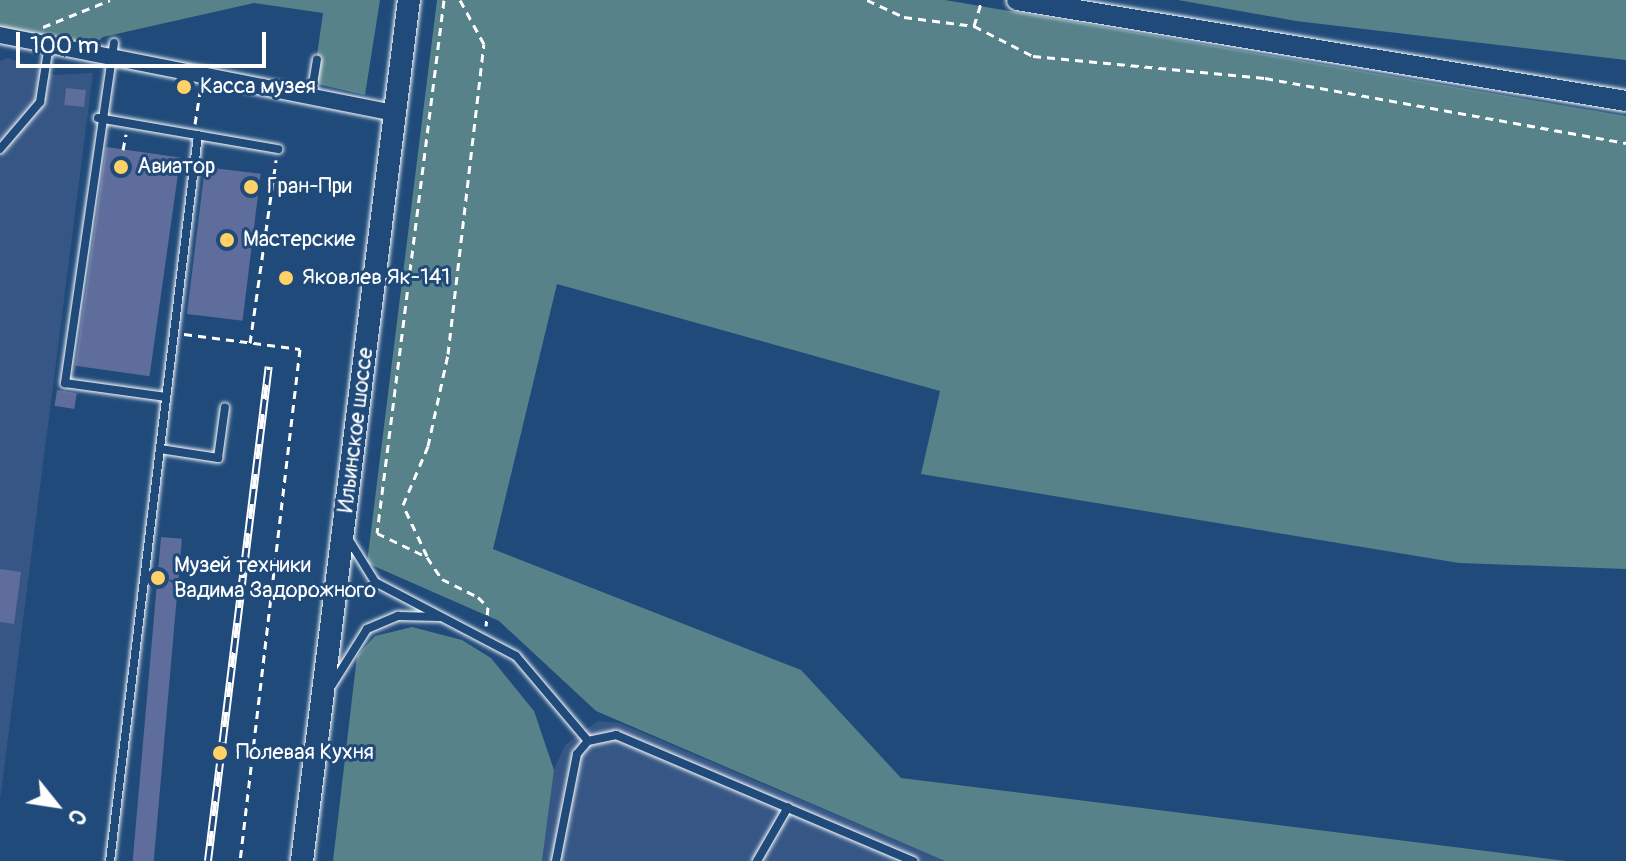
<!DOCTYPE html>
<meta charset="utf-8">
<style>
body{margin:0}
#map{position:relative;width:1626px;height:861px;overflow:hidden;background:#1f4a7a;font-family:Pangolin,sans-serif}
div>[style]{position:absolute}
.built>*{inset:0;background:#365786}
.green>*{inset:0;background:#57828a}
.building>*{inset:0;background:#5e6d9b;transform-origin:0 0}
.path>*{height:3px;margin-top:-1.5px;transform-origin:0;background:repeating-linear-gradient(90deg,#fff 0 8px,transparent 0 14px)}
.roads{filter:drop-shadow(0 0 2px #fff) drop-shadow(0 0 2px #fff)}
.service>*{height:8px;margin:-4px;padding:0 4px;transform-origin:4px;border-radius:4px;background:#1f4a7a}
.minor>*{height:16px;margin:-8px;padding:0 8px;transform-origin:8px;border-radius:8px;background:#1f4a7a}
.tertiary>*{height:20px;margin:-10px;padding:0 10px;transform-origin:10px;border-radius:10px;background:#1f4a7a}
.secondary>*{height:22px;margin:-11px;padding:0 11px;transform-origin:11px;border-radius:11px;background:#1f4a7a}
.rail>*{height:8px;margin-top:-4px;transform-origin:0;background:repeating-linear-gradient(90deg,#1f4a7a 0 15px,#fff 0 30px);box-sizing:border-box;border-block:2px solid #fff}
.dots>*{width:22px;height:22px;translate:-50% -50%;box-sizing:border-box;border:4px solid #1f4a7a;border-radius:50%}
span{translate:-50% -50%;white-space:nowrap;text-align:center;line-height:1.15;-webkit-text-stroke:6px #1f4a7a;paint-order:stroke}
.poi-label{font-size:22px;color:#fff}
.left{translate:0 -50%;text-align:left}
.street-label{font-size:22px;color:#fff}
.north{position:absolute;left:16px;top:765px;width:80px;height:80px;-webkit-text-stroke:6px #1f4a7a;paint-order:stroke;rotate:120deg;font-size:22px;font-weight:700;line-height:32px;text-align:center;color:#fff}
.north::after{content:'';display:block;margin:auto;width:28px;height:36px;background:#fff;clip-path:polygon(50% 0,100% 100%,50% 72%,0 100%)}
.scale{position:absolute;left:16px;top:32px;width:250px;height:36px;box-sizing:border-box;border:4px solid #fff;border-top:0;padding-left:10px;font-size:24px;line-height:28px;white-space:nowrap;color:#fff;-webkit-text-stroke:6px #1f4a7a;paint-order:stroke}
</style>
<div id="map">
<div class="built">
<div style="clip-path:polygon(8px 58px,54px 75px,93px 73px,0 800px,0 61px)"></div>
<div style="clip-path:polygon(598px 721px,620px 723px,945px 861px,542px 861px,554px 770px,565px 745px)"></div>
</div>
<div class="green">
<div style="clip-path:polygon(0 0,380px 0,365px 95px,313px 83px,323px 13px,254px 3px,103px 37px,93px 46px,0 27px)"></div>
<div style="clip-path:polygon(437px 0,945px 0,1626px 116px,1626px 569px,1459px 563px,921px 474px,940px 391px,557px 284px,493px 549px,801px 670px,901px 778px,1566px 861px,945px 861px,596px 711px,499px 621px,367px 563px)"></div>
<div style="clip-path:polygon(1178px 0,1626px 0,1626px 60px,1296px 21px)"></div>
<div style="clip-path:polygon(412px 627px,462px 640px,491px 658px,534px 711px,554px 770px,542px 861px,333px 861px,357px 656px,375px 636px)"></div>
</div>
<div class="building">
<div style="left:66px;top:88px;width:20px;height:17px;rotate:6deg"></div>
<div style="left:106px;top:147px;width:75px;height:221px;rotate:8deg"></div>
<div style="left:205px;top:167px;width:56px;height:148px;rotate:7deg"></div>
<div style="left:57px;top:390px;width:20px;height:16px;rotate:9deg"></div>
<div style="left:161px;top:537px;width:21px;height:325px;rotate:5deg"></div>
<div style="clip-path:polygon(0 569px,21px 572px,14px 624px,0 622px)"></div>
</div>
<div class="path">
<div style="left:444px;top:0;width:537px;rotate:97.16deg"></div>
<div style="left:377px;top:533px;width:55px;rotate:25.6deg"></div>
<div style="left:427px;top:557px;width:27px;rotate:56deg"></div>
<div style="left:442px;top:579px;width:40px;rotate:26.6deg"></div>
<div style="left:478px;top:597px;width:14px;rotate:45deg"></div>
<div style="left:488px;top:607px;width:19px;rotate:96deg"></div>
<div style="left:867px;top:0;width:41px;rotate:24.7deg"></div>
<div style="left:904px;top:17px;width:71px;rotate:7.3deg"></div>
<div style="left:974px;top:26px;width:66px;rotate:27deg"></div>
<div style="left:1033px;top:56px;width:233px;rotate:5.4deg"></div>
<div style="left:1265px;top:78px;width:367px;rotate:10.2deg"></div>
<div style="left:974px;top:26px;width:27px;rotate:-73deg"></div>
<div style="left:43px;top:27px;width:72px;rotate:-21.9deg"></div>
<div style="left:195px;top:124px;width:32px;rotate:-81deg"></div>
<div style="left:123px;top:150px;width:16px;rotate:-79deg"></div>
<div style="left:184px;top:334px;width:117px;rotate:7.4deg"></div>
<div style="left:300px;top:349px;width:516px;rotate:96.68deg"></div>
<div style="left:250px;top:343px;width:185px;rotate:-81.9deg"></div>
<div style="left:427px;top:556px;width:56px;rotate:-115.2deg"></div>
<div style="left:403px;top:505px;width:64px;rotate:-67deg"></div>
<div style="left:428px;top:446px;width:94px;rotate:-77.7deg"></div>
<div style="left:448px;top:354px;width:312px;rotate:-83.4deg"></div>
<div style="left:484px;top:44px;width:50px;rotate:-118.6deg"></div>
</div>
<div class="roads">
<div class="service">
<div style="left:114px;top:43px;width:344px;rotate:98.2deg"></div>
<div style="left:65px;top:383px;width:102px;rotate:7.9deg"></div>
<div style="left:311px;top:97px;width:38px;rotate:-81deg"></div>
<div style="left:98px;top:118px;width:183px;rotate:9.8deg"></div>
<div style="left:0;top:149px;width:62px;rotate:-49.6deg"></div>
<div style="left:40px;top:102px;width:58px;rotate:-81deg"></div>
<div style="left:160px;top:449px;width:59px;rotate:8.8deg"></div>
<div style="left:218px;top:458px;width:51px;rotate:-82.2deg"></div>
<div style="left:349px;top:540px;width:49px;rotate:58.2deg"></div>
<div style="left:375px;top:582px;width:159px;rotate:27.7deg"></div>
<div style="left:516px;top:656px;width:111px;rotate:49.7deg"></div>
<div style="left:332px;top:685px;width:66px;rotate:-58deg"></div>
<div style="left:367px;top:629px;width:34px;rotate:-23deg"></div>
<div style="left:398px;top:616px;width:42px;rotate:1.4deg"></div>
<div style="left:110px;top:861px;width:731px;rotate:-83.09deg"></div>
<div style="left:556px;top:861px;width:109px;rotate:-78.9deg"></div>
<div style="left:577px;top:754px;width:17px;rotate:-50deg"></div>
<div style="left:588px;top:741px;width:29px;rotate:-12deg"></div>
<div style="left:616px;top:735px;width:323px;rotate:23deg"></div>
<div style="left:757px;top:861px;width:62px;rotate:-60.1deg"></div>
</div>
<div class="minor">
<div style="left:0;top:35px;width:403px;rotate:11.2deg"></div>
</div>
<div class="tertiary">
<div style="left:1017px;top:0;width:617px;rotate:9.42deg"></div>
</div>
<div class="secondary">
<div style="left:302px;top:861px;width:868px;rotate:-82.92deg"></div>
</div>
</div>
<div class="rail">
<div style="left:208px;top:861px;width:498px;rotate:-83deg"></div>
</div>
<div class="dots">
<div style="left:184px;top:87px;background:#ffd166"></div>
<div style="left:121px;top:167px;background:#ffd166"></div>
<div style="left:251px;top:187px;background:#ffd166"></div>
<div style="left:227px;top:240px;background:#ffd166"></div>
<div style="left:286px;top:278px;background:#ffd166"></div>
<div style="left:158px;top:578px;background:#ffd166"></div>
<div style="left:220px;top:753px;background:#ffd166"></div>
</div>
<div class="poi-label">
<span class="left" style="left:200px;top:87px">Касса музея</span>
<span class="left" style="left:137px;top:167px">Авиатор</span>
<span class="left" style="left:267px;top:187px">Гран-При</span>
<span class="left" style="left:243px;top:240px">Мастерские</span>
<span class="left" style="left:302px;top:278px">Яковлев Як-141</span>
<span class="left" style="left:174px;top:578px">Музей техники<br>Вадима Задорожного</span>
<span class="left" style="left:236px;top:753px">Полевая Кухня</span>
</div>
<div class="street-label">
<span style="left:356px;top:430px;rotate:-83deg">Ильинское шоссе</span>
</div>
<div class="north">С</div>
<div class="scale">100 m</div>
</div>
